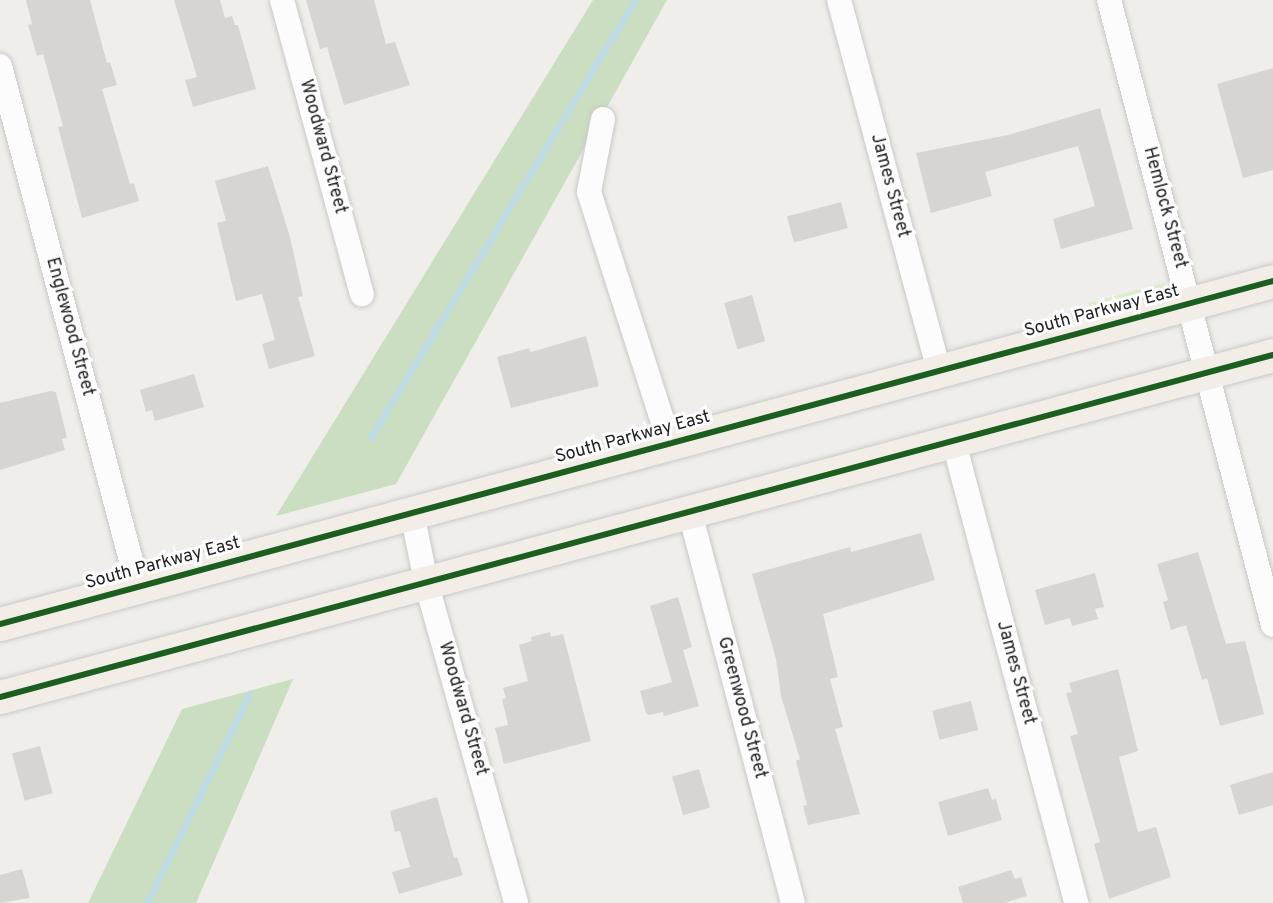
<!DOCTYPE html>
<style>
body{margin:0}
#map{position:relative;width:1273px;height:903px;overflow:hidden;background:#f0eeeb;font-family:Overpass,sans-serif}
div>[style]{position:absolute}
.grass>*{inset:0;background:#ddeccb}
.forest>*{inset:0;background:#cbdec1}
.stream>*{height:7px;margin:-3.5px;padding:0 3.5px;transform-origin:3.5px;border-radius:3.5px;background:#bfdbe3}
.building>*{inset:0;background:#d7d4d2;transform-origin:0 0}
.roads{filter:drop-shadow(0 0 2px #c9c8c7) drop-shadow(0 0 2px #c9c8c7)}
.street>*{height:24px;margin:-12px;padding:0 12px;transform-origin:12px;border-radius:12px;background:#fdfcfc}
.primary>*{height:33px;margin:-16.5px;padding:0 16.5px;transform-origin:16.5px;border-radius:16.5px;background:#f3ede7}
.cycleway>*{height:6px;margin:-3px;padding:0 3px;transform-origin:3px;border-radius:3px;background:#1b5e20}
span{translate:-50% -50%;white-space:nowrap;text-align:center;line-height:1.15;-webkit-text-stroke:6px #fff;paint-order:stroke}
.street-label{font-size:18px;color:#222}
</style>
<div id="map">
<div class="grass">
<div style="clip-path:polygon(1167px 282px,1158px 292px,1090px 310px,1089px 303px)"></div>
</div>
<div class="forest">
<div style="clip-path:polygon(593px 0,667px 0,396px 484px,276px 516px)"></div>
<div style="clip-path:polygon(293px 679px,196px 903px,88px 903px,182px 709px)"></div>
</div>
<div class="stream">
<div style="left:371px;top:437px;width:511px;rotate:-58.86deg"></div>
<div style="left:147px;top:903px;width:232px;rotate:-63.9deg"></div>
</div>
<div class="building">
<div style="clip-path:polygon(26px 0,90px 0,107px 63px,110px 62px,117px 85px,102px 89px,130px 184px,134px 183px,139px 201px,82px 218px,58px 127px,63px 126px,43px 54px,37px 56px,28px 25px,32px 24px)"></div>
<div style="clip-path:polygon(174px 0,220px 0,225px 18px,232px 16px,235px 25px,238px 25px,256px 89px,193px 107px,185px 80px,197px 77px)"></div>
<div style="clip-path:polygon(306px 0,374px 0,386px 44px,395px 42px,410px 85px,344px 105px,327px 47px,320px 49px)"></div>
<div style="clip-path:polygon(1273px 68px,1273px 170px,1243px 178px,1217px 84px)"></div>
<div style="clip-path:polygon(1100px 108px,1133px 229px,1061px 249px,1053px 219px,1095px 206px,1078px 146px,985px 172px,992px 196px,931px 213px,916px 153px,1008px 135px)"></div>
<div style="clip-path:polygon(268px 166px,290px 237px,303px 296px,298px 297px,315px 356px,269px 369px,262px 344px,275px 340px,262px 294px,236px 301px,217px 223px,226px 221px,215px 181px)"></div>
<div style="left:841px;top:202px;width:27px;height:56px;rotate:75deg"></div>
<div style="left:752px;top:295px;width:48px;height:29px;rotate:74deg"></div>
<div style="clip-path:polygon(586px 336px,599px 386px,511px 408px,497px 357px,529px 348px,531px 352px)"></div>
<div style="clip-path:polygon(194px 374px,204px 407px,155px 421px,152px 410px,146px 412px,140px 390px)"></div>
<div style="clip-path:polygon(50px 391px,56px 392px,67px 438px,62px 439px,65px 450px,0 470px,0 403px)"></div>
<div style="clip-path:polygon(921px 533px,935px 580px,823px 614px,838px 677px,830px 679px,843px 727px,835px 729px,860px 814px,808px 825px,803px 806px,807px 805px,796px 761px,800px 759px,781px 696px,776px 659px,752px 574px,850px 547px,851px 552px)"></div>
<div style="clip-path:polygon(1198px 552px,1226px 644px,1245px 641px,1264px 714px,1220px 726px,1207px 678px,1202px 680px,1186px 625px,1171px 630px,1163px 602px,1168px 600px,1157px 564px)"></div>
<div style="clip-path:polygon(1095px 573px,1104px 607px,1095px 609px,1098px 619px,1072px 626px,1070px 618px,1045px 625px,1035px 590px)"></div>
<div style="clip-path:polygon(678px 597px,692px 647px,683px 650px,699px 706px,664px 716px,663px 712px,649px 715px,646px 713px,640px 691px,672px 682px,650px 606px)"></div>
<div style="clip-path:polygon(550px 632px,551px 637px,563px 634px,591px 741px,504px 764px,495px 728px,508px 725px,502px 699px,506px 698px,503px 688px,528px 681px,519px 645px,532px 641px,531px 637px)"></div>
<div style="clip-path:polygon(1118px 669px,1138px 751px,1119px 757px,1129px 797px,1138px 832px,1156px 827px,1171px 877px,1109px 899px,1094px 844px,1100px 842px,1070px 736px,1078px 734px,1066px 693px,1072px 692px,1069px 683px)"></div>
<div style="left:971px;top:701px;width:30px;height:40px;rotate:76deg"></div>
<div style="left:40px;top:746px;width:49px;height:29px;rotate:75deg"></div>
<div style="left:699px;top:769px;width:40px;height:28px;rotate:74deg"></div>
<div style="clip-path:polygon(1273px 772px,1273px 805px,1239px 815px,1230px 785px)"></div>
<div style="clip-path:polygon(988px 788px,992px 800px,996px 799px,1002px 820px,948px 836px,938px 802px)"></div>
<div style="clip-path:polygon(437px 797px,454px 858px,457px 857px,463px 875px,399px 894px,392px 872px,410px 867px,400px 831px,395px 832px,390px 811px)"></div>
<div style="clip-path:polygon(22px 869px,30px 898px,0 903px,0 875px)"></div>
<div style="clip-path:polygon(1011px 870px,1015px 879px,1021px 877px,1027px 896px,1004px 903px,963px 903px,958px 887px)"></div>
</div>
<div class="roads">
<div class="street">
<div style="left:282px;top:0;width:305px;rotate:74.8deg"></div>
<div style="left:839px;top:0;width:384px;rotate:74.9deg"></div>
<div style="left:1109px;top:0;width:646px;rotate:75.3deg"></div>
<div style="left:0;top:66px;width:539px;rotate:75.16deg"></div>
<div style="left:603px;top:119px;width:74px;rotate:100.9deg"></div>
<div style="left:589px;top:192px;width:265px;rotate:72.2deg"></div>
<div style="left:954px;top:443px;width:476px;rotate:75.1deg"></div>
<div style="left:412px;top:513px;width:70px;rotate:78.5deg"></div>
<div style="left:426px;top:582px;width:333px;rotate:74.3deg"></div>
<div style="left:690px;top:513px;width:403px;rotate:75.2deg"></div>
</div>
<div class="primary">
<div style="left:0;top:624px;width:1318px;rotate:-15.08deg"></div>
<div style="left:0;top:697px;width:1318px;rotate:-15.04deg"></div>
</div>
</div>
<div class="cycleway">
<div style="left:0;top:624px;width:1318px;rotate:-15.08deg"></div>
<div style="left:0;top:697px;width:1318px;rotate:-15.04deg"></div>
</div>
<div class="street-label">
<span style="left:322px;top:147px;rotate:75deg">Woodward Street</span>
<span style="left:889px;top:186px;rotate:75deg">James Street</span>
<span style="left:1164px;top:208px;rotate:75deg">Hemlock Street</span>
<span style="left:1102px;top:312px;rotate:-15deg">South Parkway East</span>
<span style="left:69px;top:327px;rotate:75deg">Englewood Street</span>
<span style="left:633px;top:438px;rotate:-15deg">South Parkway East</span>
<span style="left:163px;top:564px;rotate:-15deg">South Parkway East</span>
<span style="left:1015px;top:673px;rotate:75deg">James Street</span>
<span style="left:741px;top:708px;rotate:75deg">Greenwood Street</span>
<span style="left:462px;top:709px;rotate:74deg">Woodward Street</span>
</div>
</div>
